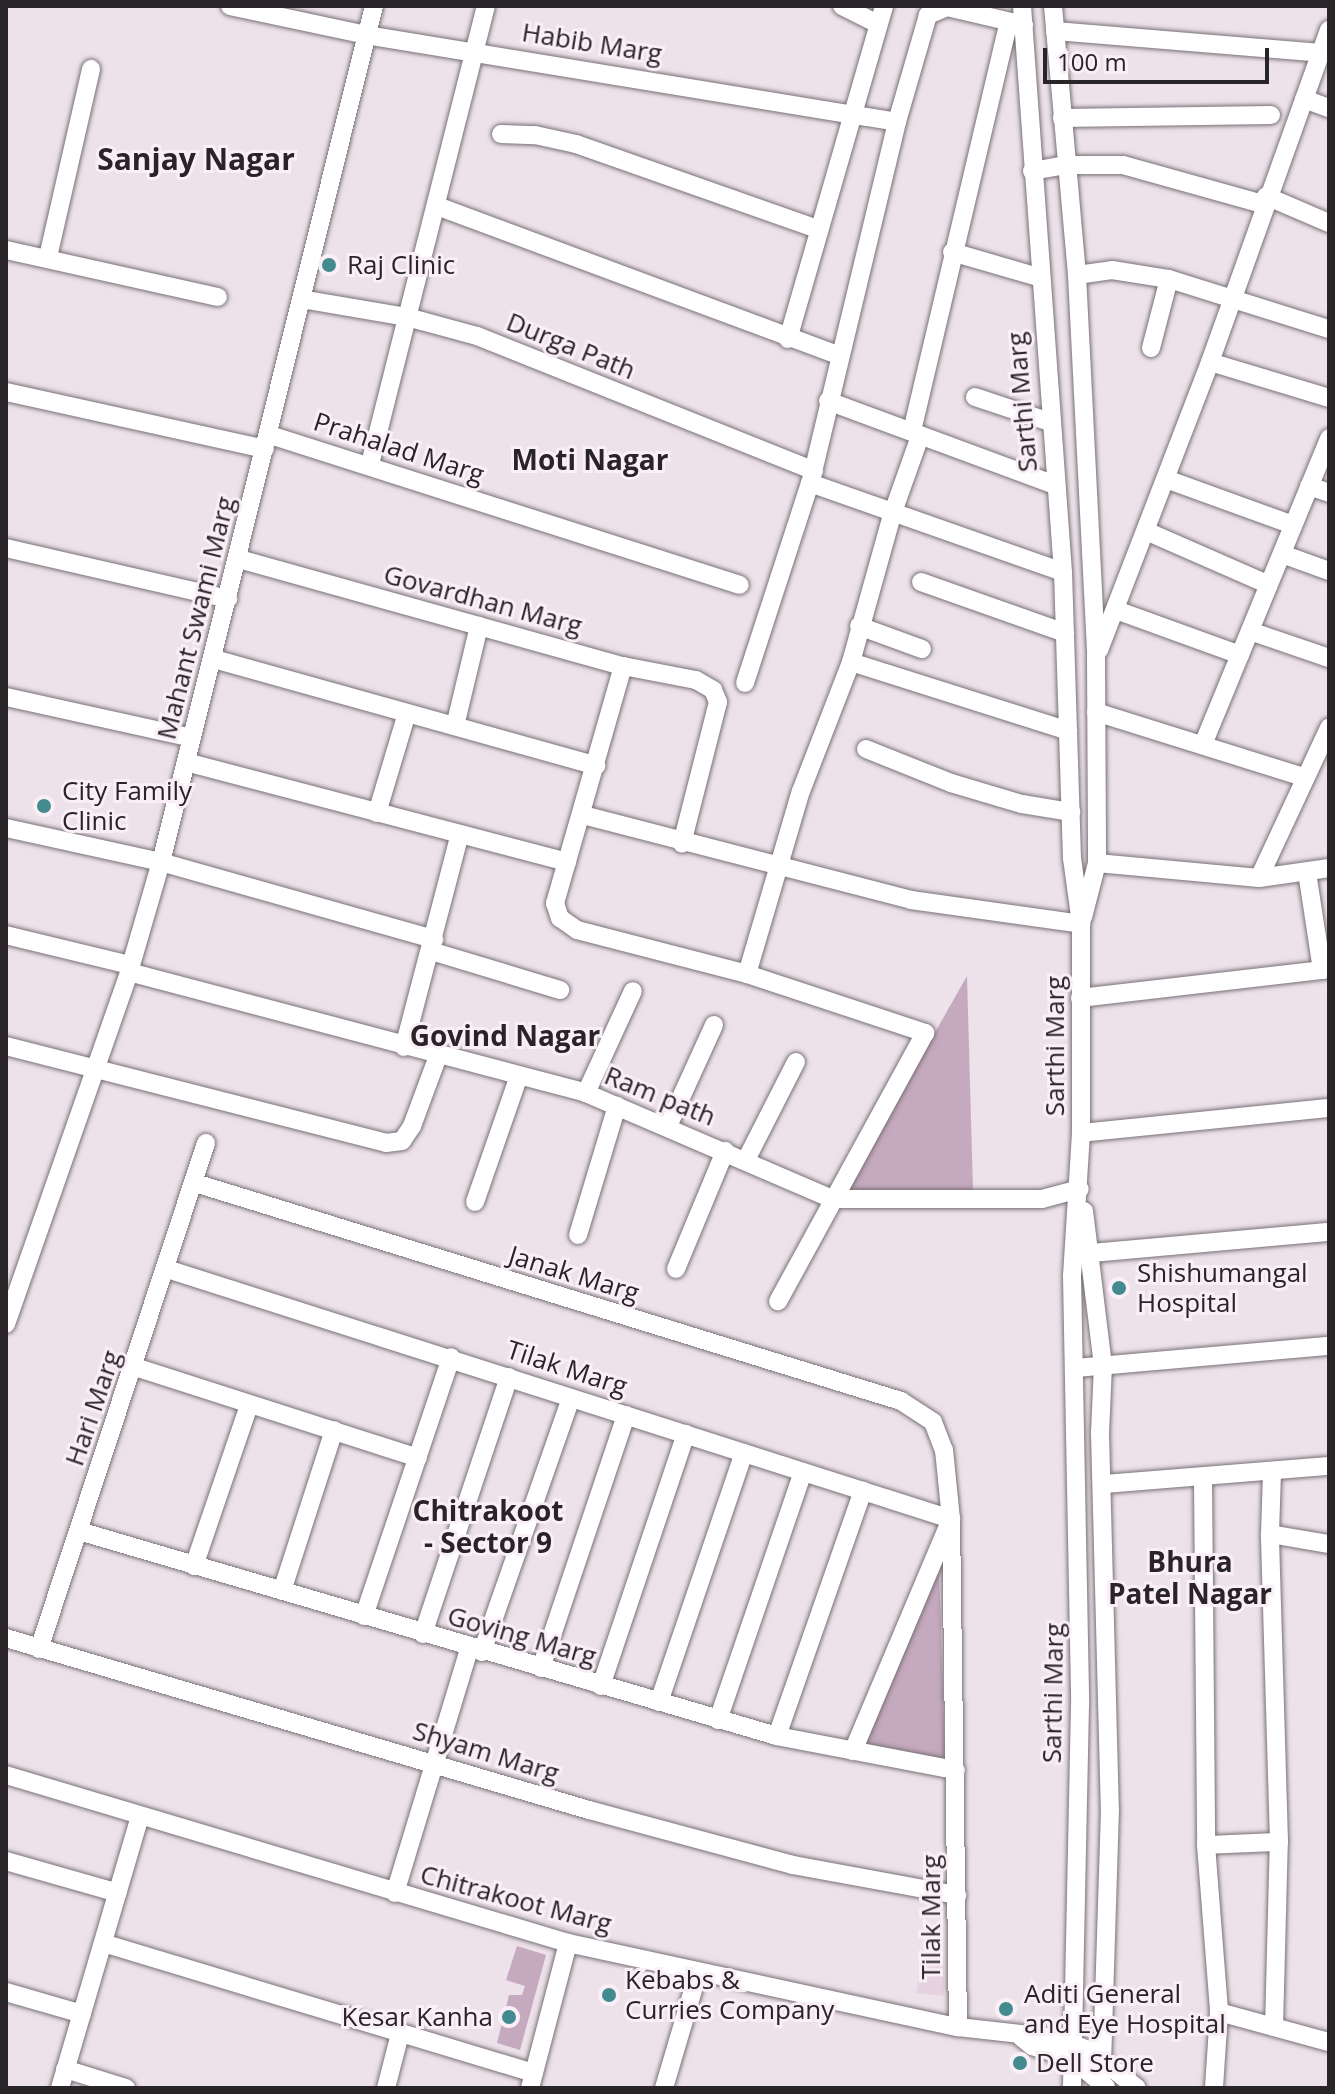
<!DOCTYPE html>
<style>
body{margin:0}
#map{position:relative;width:1335px;height:2094px;overflow:hidden;background:#ede2ea;font-family:"Open Sans",sans-serif}
div>[style]{position:absolute}
.built>*{inset:0;background:#e5d3e0}
.green>*{inset:0;background:#c5a9be}
.roads{filter:drop-shadow(0 0 2px #797077) drop-shadow(0 0 2px #797077)}
.minor>*{height:18px;margin:-9px;padding:0 9px;transform-origin:9px;border-radius:9px;background:#fff}
.dots>*{width:22px;height:22px;translate:-50% -50%;box-sizing:border-box;border:4px solid #faeff7;border-radius:50%}
span{translate:-50% -50%;white-space:nowrap;text-align:center;line-height:1.15;-webkit-text-stroke:6px #faeff7;paint-order:stroke}
.street-label{font-size:26px;color:#282427}
.poi-label{font-size:26px;color:#282427}
.left{translate:0 -50%;text-align:left}
.right{translate:-100% -50%;text-align:right}
.neighbourhood-label{font-size:28px;color:#282427;font-weight:700}
.quarter-label{font-size:30px;color:#282427;font-weight:700}
.frame{position:absolute;inset:0;border:8px solid #282427;pointer-events:none}
.scale{position:absolute;left:1043px;top:48px;width:226px;height:36px;box-sizing:border-box;border:4px solid #282427;border-top:0;padding-left:10px;font-size:24px;line-height:28px;white-space:nowrap;color:#282427;-webkit-text-stroke:6px #faeff7;paint-order:stroke}
</style>
<div id="map">
<div class="built">
<div style="clip-path:polygon(924px 1953px,944px 1956px,944px 1996px,916px 1993px)"></div>
</div>
<div class="green">
<div style="clip-path:polygon(967px 976px,973px 1191px,845px 1191px)"></div>
<div style="clip-path:polygon(938px 1536px,945px 1761px,863px 1743px)"></div>
<div style="clip-path:polygon(517px 1946px,546px 1955px,520px 2050px,497px 2043px,509px 1995px,522px 1995px,525px 1986px,506px 1980px)"></div>
</div>
<div class="roads">
<div class="minor">
<div style="left:230px;top:6px;width:139px;rotate:12deg"></div>
<div style="left:366px;top:35px;width:538px;rotate:9.3deg"></div>
<div style="left:842px;top:6px;width:40px;rotate:26.6deg"></div>
<div style="left:1022px;top:6px;width:567px;rotate:85.86deg"></div>
<div style="left:1063px;top:572px;width:286px;rotate:88.2deg"></div>
<div style="left:1072px;top:858px;width:67px;rotate:82.2deg"></div>
<div style="left:1081px;top:924px;width:209px;rotate:90deg"></div>
<div style="left:1081px;top:1133px;width:143px;rotate:93.6deg"></div>
<div style="left:1072px;top:1276px;width:429px;rotate:88.9deg"></div>
<div style="left:1080px;top:1705px;width:383px;rotate:91.2deg"></div>
<div style="left:1053px;top:6px;width:270px;rotate:84.9deg"></div>
<div style="left:1077px;top:275px;width:381px;rotate:87.1deg"></div>
<div style="left:1096px;top:656px;width:207px;rotate:89.7deg"></div>
<div style="left:1097px;top:863px;width:56px;rotate:104.5deg"></div>
<div style="left:1024px;top:25px;width:79px;rotate:-166.8deg"></div>
<div style="left:947px;top:7px;width:21px;rotate:157deg"></div>
<div style="left:928px;top:15px;width:111px;rotate:106.2deg"></div>
<div style="left:897px;top:122px;width:371px;rotate:103.5deg"></div>
<div style="left:810px;top:483px;width:268px;rotate:19.4deg"></div>
<div style="left:1055px;top:31px;width:267px;rotate:4.7deg"></div>
<div style="left:1304px;top:99px;width:27px;rotate:20deg"></div>
<div style="left:1062px;top:118px;width:209px;rotate:-0.8deg"></div>
<div style="left:501px;top:134px;width:34px;rotate:2deg"></div>
<div style="left:535px;top:135px;width:42px;rotate:12.4deg"></div>
<div style="left:576px;top:144px;width:256px;rotate:19.4deg"></div>
<div style="left:1032px;top:171px;width:35px;rotate:-10deg"></div>
<div style="left:1066px;top:165px;width:57px"></div>
<div style="left:1123px;top:165px;width:145px;rotate:15.6deg"></div>
<div style="left:1266px;top:196px;width:69px;rotate:23.2deg"></div>
<div style="left:437px;top:206px;width:428px;rotate:20.4deg"></div>
<div style="left:6px;top:250px;width:217px;rotate:12.5deg"></div>
<div style="left:952px;top:252px;width:90px;rotate:16.2deg"></div>
<div style="left:48px;top:257px;width:193px;rotate:-77.1deg"></div>
<div style="left:1077px;top:275px;width:35px;rotate:-8deg"></div>
<div style="left:1112px;top:270px;width:58px;rotate:9deg"></div>
<div style="left:1169px;top:279px;width:168px;rotate:17.4deg"></div>
<div style="left:301px;top:299px;width:108px;rotate:9.6deg"></div>
<div style="left:407px;top:317px;width:73px;rotate:15.2deg"></div>
<div style="left:477px;top:336px;width:363px;rotate:21.8deg"></div>
<div style="left:788px;top:339px;width:347px;rotate:-73.9deg"></div>
<div style="left:1151px;top:348px;width:71px;rotate:-75.4deg"></div>
<div style="left:1210px;top:362px;width:124px;rotate:16.8deg"></div>
<div style="left:6px;top:392px;width:265px;rotate:12.4deg"></div>
<div style="left:975px;top:397px;width:79px;rotate:18.4deg"></div>
<div style="left:828px;top:401px;width:242px;rotate:20.3deg"></div>
<div style="left:912px;top:431px;width:420px;rotate:-76.7deg"></div>
<div style="left:270px;top:435px;width:493px;rotate:17.7deg"></div>
<div style="left:370px;top:464px;width:472px;rotate:-75.8deg"></div>
<div style="left:1166px;top:479px;width:135px;rotate:19.9deg"></div>
<div style="left:1309px;top:486px;width:21px;rotate:19deg"></div>
<div style="left:1146px;top:531px;width:134px;rotate:23.7deg"></div>
<div style="left:6px;top:548px;width:228px;rotate:12.9deg"></div>
<div style="left:1282px;top:554px;width:50px;rotate:19.9deg"></div>
<div style="left:239px;top:559px;width:399px;rotate:15.6deg"></div>
<div style="left:623px;top:666px;width:74px;rotate:10.9deg"></div>
<div style="left:696px;top:680px;width:20px;rotate:30deg"></div>
<div style="left:713px;top:690px;width:13px;rotate:67deg"></div>
<div style="left:718px;top:702px;width:146px;rotate:104.3deg"></div>
<div style="left:921px;top:582px;width:153px;rotate:19.5deg"></div>
<div style="left:1116px;top:610px;width:132px;rotate:19.9deg"></div>
<div style="left:859px;top:626px;width:67px;rotate:20.1deg"></div>
<div style="left:1250px;top:631px;width:83px;rotate:18.9deg"></div>
<div style="left:1099px;top:650px;width:309px;rotate:-68.9deg"></div>
<div style="left:1210px;top:362px;width:353px;rotate:-70.3deg"></div>
<div style="left:214px;top:659px;width:397px;rotate:15.6deg"></div>
<div style="left:851px;top:662px;width:228px;rotate:17.6deg"></div>
<div style="left:623px;top:666px;width:247px;rotate:106deg"></div>
<div style="left:555px;top:903px;width:16px;rotate:72deg"></div>
<div style="left:560px;top:918px;width:21px;rotate:35deg"></div>
<div style="left:577px;top:930px;width:176px;rotate:14.5deg"></div>
<div style="left:747px;top:974px;width:188px;rotate:18.3deg"></div>
<div style="left:925px;top:1033px;width:306px;rotate:118.7deg"></div>
<div style="left:745px;top:683px;width:210px;rotate:-72deg"></div>
<div style="left:6px;top:697px;width:190px;rotate:12.4deg"></div>
<div style="left:1096px;top:712px;width:217px;rotate:17.4deg"></div>
<div style="left:455px;top:726px;width:103px;rotate:-76.5deg"></div>
<div style="left:1204px;top:742px;width:329px;rotate:-67.6deg"></div>
<div style="left:866px;top:749px;width:92px;rotate:21.8deg"></div>
<div style="left:951px;top:783px;width:74px;rotate:16.5deg"></div>
<div style="left:1022px;top:804px;width:50px;rotate:9.3deg"></div>
<div style="left:186px;top:762px;width:394px;rotate:14.7deg"></div>
<div style="left:377px;top:813px;width:104px;rotate:-73.3deg"></div>
<div style="left:583px;top:815px;width:339px;rotate:14.5deg"></div>
<div style="left:911px;top:900px;width:172px;rotate:8deg"></div>
<div style="left:6px;top:828px;width:159px;rotate:12.4deg"></div>
<div style="left:161px;top:862px;width:284px;rotate:15.8deg"></div>
<div style="left:1097px;top:863px;width:163px;rotate:5.3deg"></div>
<div style="left:1259px;top:878px;width:71px;rotate:-8.1deg"></div>
<div style="left:1307px;top:872px;width:99px;rotate:81.3deg"></div>
<div style="left:1259px;top:878px;width:166px;rotate:-65deg"></div>
<div style="left:6px;top:935px;width:128px;rotate:13.6deg"></div>
<div style="left:431px;top:951px;width:135px;rotate:16.8deg"></div>
<div style="left:129px;top:972px;width:473px;rotate:14.8deg"></div>
<div style="left:586px;top:1093px;width:268px;rotate:23.3deg"></div>
<div style="left:832px;top:1199px;width:210px"></div>
<div style="left:1042px;top:1199px;width:39px;rotate:-15deg"></div>
<div style="left:747px;top:974px;width:191px;rotate:-73.6deg"></div>
<div style="left:801px;top:791px;width:138px;rotate:-68.8deg"></div>
<div style="left:851px;top:662px;width:156px;rotate:-74.4deg"></div>
<div style="left:893px;top:512px;width:81px;rotate:-70.4deg"></div>
<div style="left:1080px;top:998px;width:251px;rotate:-6.6deg"></div>
<div style="left:6px;top:1046px;width:392px;rotate:14.3deg"></div>
<div style="left:386px;top:1143px;width:16px;rotate:-7deg"></div>
<div style="left:402px;top:1141px;width:18px;rotate:-56deg"></div>
<div style="left:412px;top:1126px;width:75px;rotate:-69.6deg"></div>
<div style="left:404px;top:1047px;width:217px;rotate:-75.3deg"></div>
<div style="left:586px;top:1093px;width:112px;rotate:-65.3deg"></div>
<div style="left:668px;top:1126px;width:111px;rotate:-65.5deg"></div>
<div style="left:1081px;top:1133px;width:249px;rotate:-5.8deg"></div>
<div style="left:746px;top:1160px;width:110px;rotate:-63deg"></div>
<div style="left:195px;top:1183px;width:739px;rotate:17.16deg"></div>
<div style="left:901px;top:1401px;width:38px;rotate:33deg"></div>
<div style="left:933px;top:1422px;width:30px;rotate:69deg"></div>
<div style="left:944px;top:1450px;width:69px;rotate:84.2deg"></div>
<div style="left:951px;top:1519px;width:508px;rotate:89.21deg"></div>
<div style="left:475px;top:1202px;width:133px;rotate:-70.8deg"></div>
<div style="left:1084px;top:1211px;width:155px;rotate:83deg"></div>
<div style="left:1103px;top:1365px;width:68px;rotate:92.5deg"></div>
<div style="left:1100px;top:1433px;width:376px;rotate:88.5deg"></div>
<div style="left:1110px;top:1809px;width:279px;rotate:91.8deg"></div>
<div style="left:578px;top:1235px;width:135px;rotate:-73.2deg"></div>
<div style="left:1092px;top:1253px;width:238px;rotate:-5.1deg"></div>
<div style="left:167px;top:1269px;width:823px;rotate:17.69deg"></div>
<div style="left:951px;top:1519px;width:252px;rotate:112.9deg"></div>
<div style="left:676px;top:1269px;width:128px;rotate:-67.4deg"></div>
<div style="left:6px;top:1324px;width:373px;rotate:-70.7deg"></div>
<div style="left:129px;top:972px;width:115px;rotate:-73.8deg"></div>
<div style="left:161px;top:862px;width:882px;rotate:-76.03deg"></div>
<div style="left:135px;top:1367px;width:297px;rotate:17.8deg"></div>
<div style="left:1076px;top:1368px;width:254px;rotate:-5deg"></div>
<div style="left:1272px;top:1473px;width:61px;rotate:91.9deg"></div>
<div style="left:1270px;top:1534px;width:60px;rotate:9.6deg"></div>
<div style="left:1203px;top:1480px;width:365px;rotate:89.5deg"></div>
<div style="left:1206px;top:1845px;width:168px;rotate:85.5deg"></div>
<div style="left:1219px;top:2012px;width:76px;rotate:93.8deg"></div>
<div style="left:1104px;top:1484px;width:226px;rotate:-4.6deg"></div>
<div style="left:79px;top:1531px;width:727px;rotate:16.37deg"></div>
<div style="left:777px;top:1736px;width:182px;rotate:10.8deg"></div>
<div style="left:194px;top:1566px;width:170px;rotate:-71.1deg"></div>
<div style="left:282px;top:1591px;width:169px;rotate:-72.1deg"></div>
<div style="left:364px;top:1616px;width:273px;rotate:-71.4deg"></div>
<div style="left:423px;top:1634px;width:271px;rotate:-71.5deg"></div>
<div style="left:6px;top:1638px;width:608px;rotate:16.44deg"></div>
<div style="left:589px;top:1810px;width:211px;rotate:15.1deg"></div>
<div style="left:793px;top:1865px;width:167px;rotate:10.4deg"></div>
<div style="left:39px;top:1649px;width:533px;rotate:-71.74deg"></div>
<div style="left:482px;top:1652px;width:269px;rotate:-70.7deg"></div>
<div style="left:541px;top:1668px;width:267px;rotate:-71.4deg"></div>
<div style="left:601px;top:1686px;width:266px;rotate:-71.4deg"></div>
<div style="left:659px;top:1702px;width:263px;rotate:-71.2deg"></div>
<div style="left:718px;top:1720px;width:262px;rotate:-71.1deg"></div>
<div style="left:777px;top:1736px;width:260px;rotate:-70.7deg"></div>
<div style="left:6px;top:1775px;width:587px;rotate:16.64deg"></div>
<div style="left:568px;top:1943px;width:399px;rotate:12.2deg"></div>
<div style="left:958px;top:2027px;width:99px;rotate:6.4deg"></div>
<div style="left:1056px;top:2038px;width:35px;rotate:20deg"></div>
<div style="left:1089px;top:2050px;width:61px;rotate:38.4deg"></div>
<div style="left:1206px;top:1845px;width:73px;rotate:-2.4deg"></div>
<div style="left:1279px;top:1842px;width:308px;rotate:-91.7deg"></div>
<div style="left:6px;top:1861px;width:116px;rotate:15.9deg"></div>
<div style="left:395px;top:1893px;width:255px;rotate:-73.1deg"></div>
<div style="left:103px;top:1943px;width:450px;rotate:16.8deg"></div>
<div style="left:6px;top:1992px;width:79px;rotate:16.1deg"></div>
<div style="left:1219px;top:2012px;width:114px;rotate:15.3deg"></div>
<div style="left:1274px;top:2027px;width:185px;rotate:-88.5deg"></div>
<div style="left:1021px;top:2037px;width:14px;rotate:39deg"></div>
<div style="left:1032px;top:2046px;width:40px;rotate:16deg"></div>
<div style="left:1070px;top:2057px;width:47px;rotate:39.8deg"></div>
<div style="left:65px;top:2069px;width:64px;rotate:17.3deg"></div>
<div style="left:60px;top:2088px;width:284px;rotate:-73.6deg"></div>
<div style="left:386px;top:2088px;width:56px;rotate:-75.5deg"></div>
<div style="left:530px;top:2088px;width:150px;rotate:-75.3deg"></div>
<div style="left:664px;top:2088px;width:120px;rotate:-73.5deg"></div>
</div>
</div>
<div class="dots">
<div style="left:329px;top:265px;background:#438b8f"></div>
<div style="left:44px;top:806px;background:#438b8f"></div>
<div style="left:1119px;top:1288px;background:#438b8f"></div>
<div style="left:609px;top:1995px;background:#438b8f"></div>
<div style="left:1006px;top:2009px;background:#438b8f"></div>
<div style="left:509px;top:2017px;background:#438b8f"></div>
<div style="left:1020px;top:2063px;background:#438b8f"></div>
</div>
<div class="street-label">
<span style="left:592px;top:43px;rotate:9deg">Habib Marg</span>
<span style="left:571px;top:346px;rotate:22deg">Durga Path</span>
<span style="left:1022px;top:402px;rotate:-95deg">Sarthi Marg</span>
<span style="left:399px;top:448px;rotate:18deg">Prahalad Marg</span>
<span style="left:483px;top:600px;rotate:15deg">Govardhan Marg</span>
<span style="left:196px;top:618px;rotate:-76deg">Mahant Swami Marg</span>
<span style="left:1055px;top:1046px;rotate:-90deg">Sarthi Marg</span>
<span style="left:660px;top:1096px;rotate:22deg">Ram path</span>
<span style="left:574px;top:1274px;rotate:17deg">Janak Marg</span>
<span style="left:567px;top:1368px;rotate:18deg">Tilak Marg</span>
<span style="left:93px;top:1408px;rotate:-71deg">Hari Marg</span>
<span style="left:522px;top:1636px;rotate:16deg">Goving Marg</span>
<span style="left:1053px;top:1693px;rotate:-89deg">Sarthi Marg</span>
<span style="left:486px;top:1752px;rotate:17deg">Shyam Marg</span>
<span style="left:516px;top:1899px;rotate:15deg">Chitrakoot Marg</span>
<span style="left:931px;top:1917px;rotate:-90deg">Tilak Marg</span>
</div>
<div class="poi-label">
<span class="left" style="left:347px;top:265px">Raj Clinic</span>
<span class="left" style="left:62px;top:806px">City Family<br>Clinic</span>
<span class="left" style="left:1137px;top:1288px">Shishumangal<br>Hospital</span>
<span class="left" style="left:625px;top:1995px">Kebabs &amp;<br>Curries Company</span>
<span class="left" style="left:1024px;top:2009px">Aditi General<br>and Eye Hospital</span>
<span class="right" style="left:493px;top:2017px">Kesar Kanha</span>
<span class="left" style="left:1036px;top:2063px">Dell Store</span>
</div>
<div class="neighbourhood-label">
<span style="left:590px;top:459px">Moti Nagar</span>
<span style="left:505px;top:1035px">Govind Nagar</span>
<span style="left:488px;top:1526px">Chitrakoot<br>- Sector 9</span>
<span style="left:1190px;top:1577px">Bhura<br>Patel Nagar</span>
</div>
<div class="quarter-label">
<span style="left:196px;top:159px">Sanjay Nagar</span>
</div>
<div class="frame"></div>
<div class="scale">100 m</div>
</div>
